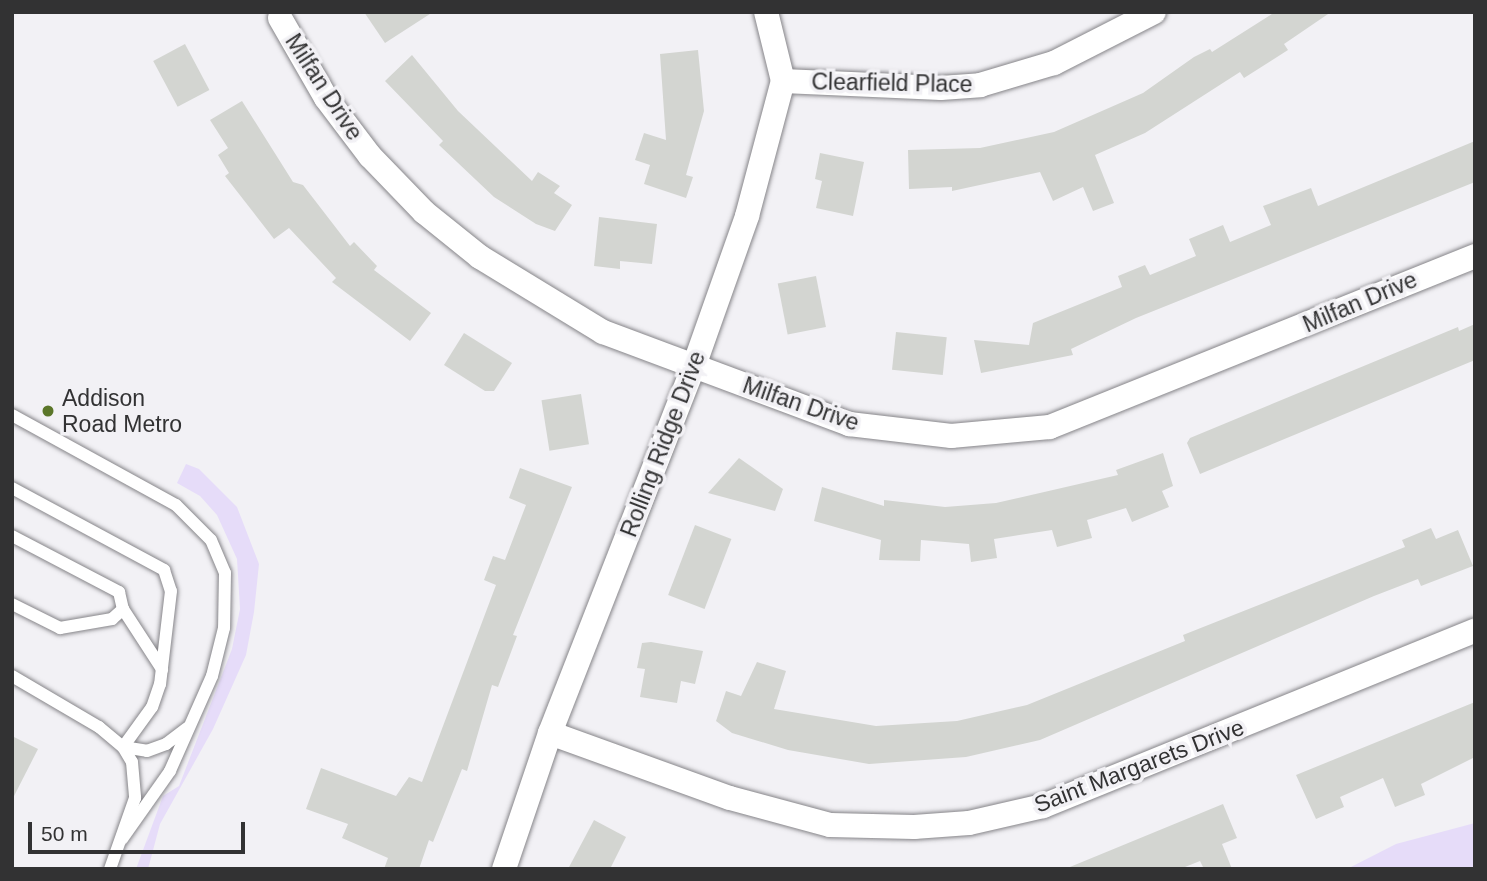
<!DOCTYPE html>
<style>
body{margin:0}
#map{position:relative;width:1487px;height:881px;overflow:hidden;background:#f2f1f5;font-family:Helvetica,sans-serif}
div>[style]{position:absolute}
.green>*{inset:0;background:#e6dcf9}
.building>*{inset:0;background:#d3d5d1;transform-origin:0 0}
.roads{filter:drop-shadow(0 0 2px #868589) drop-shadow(0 0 2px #868589)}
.lane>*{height:12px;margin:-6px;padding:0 6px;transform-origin:6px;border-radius:6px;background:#fff}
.street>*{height:24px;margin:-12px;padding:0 12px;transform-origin:12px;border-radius:12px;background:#fff}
.dots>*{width:19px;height:19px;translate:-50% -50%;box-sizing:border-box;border:4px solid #f2f1f5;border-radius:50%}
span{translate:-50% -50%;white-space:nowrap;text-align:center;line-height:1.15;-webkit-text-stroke:7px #f2f1f5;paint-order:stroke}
.street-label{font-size:23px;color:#323233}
.poi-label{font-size:23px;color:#323233}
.left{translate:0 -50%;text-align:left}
.frame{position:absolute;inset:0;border:14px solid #323233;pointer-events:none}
.scale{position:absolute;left:28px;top:822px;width:217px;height:32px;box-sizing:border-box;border:4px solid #323233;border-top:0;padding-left:9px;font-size:21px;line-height:24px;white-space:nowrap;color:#323233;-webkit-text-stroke:5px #f2f1f5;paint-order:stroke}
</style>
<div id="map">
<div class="green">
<div style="clip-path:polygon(186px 464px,199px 469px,237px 507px,259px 564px,254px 612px,246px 655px,213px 729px,160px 824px,148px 869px,136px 869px,163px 796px,179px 786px,232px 649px,240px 609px,237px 559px,217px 515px,200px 496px,177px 483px)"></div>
<div style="clip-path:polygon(1475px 823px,1475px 869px,1347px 869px,1396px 844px)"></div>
</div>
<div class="building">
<div style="clip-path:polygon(364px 12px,433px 12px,385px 43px)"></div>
<div style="clip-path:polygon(1275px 12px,1331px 12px,1284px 44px,1288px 50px,1244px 78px,1240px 72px,1145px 133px,1095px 155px,1114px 203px,1093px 211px,1083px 187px,1053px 201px,1040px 172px,952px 191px,952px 187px,909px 189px,908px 150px,980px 148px,1054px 132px,1143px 93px,1194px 57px,1210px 49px,1212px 52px)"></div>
<div style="left:185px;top:44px;width:52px;height:36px;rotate:62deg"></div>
<div style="clip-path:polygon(698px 50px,704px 111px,686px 175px,693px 177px,686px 198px,644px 184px,650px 165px,635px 160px,644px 133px,666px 140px,660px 54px)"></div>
<div style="clip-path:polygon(412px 55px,458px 111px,532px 181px,538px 172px,560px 186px,554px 193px,572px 205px,555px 231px,536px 224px,494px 197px,439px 145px,443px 141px,385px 81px)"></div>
<div style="clip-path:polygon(242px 101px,293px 182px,303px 185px,350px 246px,354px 242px,377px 266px,374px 270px,431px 313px,410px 341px,332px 282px,336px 278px,289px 228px,274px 239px,225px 176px,229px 173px,218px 155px,228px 148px,210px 120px)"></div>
<div style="clip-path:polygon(1475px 141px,1475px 182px,1136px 318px,1071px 349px,1073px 355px,981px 373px,974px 340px,1029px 345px,1033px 323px,1122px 287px,1118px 276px,1145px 265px,1150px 275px,1196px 256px,1189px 239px,1223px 225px,1230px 242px,1271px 225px,1263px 206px,1311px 188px,1318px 206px)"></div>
<div style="clip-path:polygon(820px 153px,864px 162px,853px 216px,816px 208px,822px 181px,815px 179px)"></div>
<div style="clip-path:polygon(599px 217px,657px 224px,652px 264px,620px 261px,620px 269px,594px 266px)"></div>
<div style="left:816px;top:276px;width:52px;height:39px;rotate:79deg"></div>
<div style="clip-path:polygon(1475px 324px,1475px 360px,1200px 474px,1187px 443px,1190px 438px,1458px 327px,1459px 331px)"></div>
<div style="left:896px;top:332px;width:51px;height:38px;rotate:6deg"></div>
<div style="clip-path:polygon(464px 333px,512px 363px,494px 391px,485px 391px,444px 365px)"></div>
<div style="left:581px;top:394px;width:51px;height:40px;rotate:81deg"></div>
<div style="clip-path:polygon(1163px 453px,1173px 486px,1162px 491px,1169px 507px,1132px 522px,1126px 508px,1087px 520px,1092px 538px,1057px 547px,1052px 530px,994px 539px,997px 558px,971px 562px,969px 544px,921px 540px,920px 561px,879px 560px,881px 540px,814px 521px,822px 487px,884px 506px,884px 500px,945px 507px,996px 503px,1118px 475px,1116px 470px)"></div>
<div style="clip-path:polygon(739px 458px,783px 489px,775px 511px,708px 493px)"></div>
<div style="clip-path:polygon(520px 468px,572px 487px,513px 635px,517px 636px,498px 687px,492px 685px,467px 771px,462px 769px,433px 842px,429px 840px,419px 869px,384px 869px,388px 858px,342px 838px,348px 824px,306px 809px,321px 768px,396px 796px,409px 777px,422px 782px,496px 585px,484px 580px,493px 556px,505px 560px,526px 505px,509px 498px)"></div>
<div style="left:695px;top:525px;width:39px;height:75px;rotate:21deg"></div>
<div style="clip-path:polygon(1431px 528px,1436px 539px,1458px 530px,1473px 566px,1421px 586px,1418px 579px,1374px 596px,1040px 740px,966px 757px,869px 764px,788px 750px,732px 733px,716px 721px,726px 691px,741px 696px,757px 662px,786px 671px,774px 709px,876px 726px,957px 721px,1027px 705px,1185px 641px,1183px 635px,1405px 547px,1402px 540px)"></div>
<div style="clip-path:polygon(651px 642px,703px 651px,695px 684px,681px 681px,677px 703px,640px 697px,645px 669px,637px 668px,642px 643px)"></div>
<div style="clip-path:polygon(1475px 702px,1475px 757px,1421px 784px,1425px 795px,1395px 807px,1383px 778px,1340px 797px,1344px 807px,1316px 819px,1296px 775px)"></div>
<div style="clip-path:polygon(12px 736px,38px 749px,12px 800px)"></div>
<div style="clip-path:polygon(1223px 804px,1237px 838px,1222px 844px,1232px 869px,1204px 869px,1200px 861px,1180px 869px,1065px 869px)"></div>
<div style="clip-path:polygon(594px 820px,626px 837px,610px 869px,568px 869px)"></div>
</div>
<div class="roads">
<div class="lane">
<div style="left:12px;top:415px;width:187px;rotate:28.8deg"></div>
<div style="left:176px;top:505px;width:49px;rotate:45deg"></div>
<div style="left:211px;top:540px;width:36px;rotate:67deg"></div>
<div style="left:225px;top:573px;width:55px;rotate:91deg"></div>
<div style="left:224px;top:628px;width:49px;rotate:104deg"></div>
<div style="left:212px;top:676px;width:104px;rotate:113.9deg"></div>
<div style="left:170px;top:771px;width:83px;rotate:125.2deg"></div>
<div style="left:12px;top:488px;width:173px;rotate:28.3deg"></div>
<div style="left:164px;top:570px;width:22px;rotate:72deg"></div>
<div style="left:171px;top:591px;width:94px;rotate:96.7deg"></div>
<div style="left:160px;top:684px;width:24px;rotate:109deg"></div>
<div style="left:152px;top:707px;width:49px;rotate:125.9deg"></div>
<div style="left:12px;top:536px;width:121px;rotate:27.6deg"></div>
<div style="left:119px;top:592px;width:17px;rotate:77deg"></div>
<div style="left:123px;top:609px;width:72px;rotate:57deg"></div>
<div style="left:12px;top:604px;width:54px;rotate:26.6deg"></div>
<div style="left:60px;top:628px;width:53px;rotate:-9.8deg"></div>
<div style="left:112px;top:619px;width:15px;rotate:-42deg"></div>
<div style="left:12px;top:676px;width:101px;rotate:30.4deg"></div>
<div style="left:99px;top:727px;width:31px;rotate:40deg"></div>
<div style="left:123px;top:747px;width:17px;rotate:59deg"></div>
<div style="left:132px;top:762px;width:36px;rotate:85deg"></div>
<div style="left:135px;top:798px;width:75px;rotate:109.4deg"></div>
<div style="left:123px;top:747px;width:24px;rotate:9deg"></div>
<div style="left:147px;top:751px;width:20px;rotate:-20deg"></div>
<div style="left:166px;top:744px;width:26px;rotate:-37deg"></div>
</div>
<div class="street">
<div style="left:280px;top:18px;width:92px;rotate:60.1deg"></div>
<div style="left:326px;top:98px;width:73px;rotate:52.8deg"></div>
<div style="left:370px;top:156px;width:78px;rotate:46deg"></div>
<div style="left:424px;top:212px;width:72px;rotate:38.8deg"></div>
<div style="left:480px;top:257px;width:144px;rotate:31.4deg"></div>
<div style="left:603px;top:332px;width:263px;rotate:20.5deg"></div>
<div style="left:849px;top:424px;width:103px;rotate:6.7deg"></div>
<div style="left:951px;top:436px;width:99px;rotate:-5.2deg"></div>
<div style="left:1050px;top:427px;width:458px;rotate:-21.9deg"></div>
<div style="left:783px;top:81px;width:158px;rotate:2.5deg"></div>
<div style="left:941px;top:88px;width:39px;rotate:-4deg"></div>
<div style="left:980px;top:85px;width:77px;rotate:-16.6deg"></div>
<div style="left:1054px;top:63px;width:112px;rotate:-27deg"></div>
<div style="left:550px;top:733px;width:191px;rotate:19.9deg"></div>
<div style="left:730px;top:798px;width:104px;rotate:15.1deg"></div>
<div style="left:830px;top:825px;width:84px;rotate:1.4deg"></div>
<div style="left:914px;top:827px;width:55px;rotate:-4.2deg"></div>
<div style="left:969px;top:823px;width:76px;rotate:-12.9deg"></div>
<div style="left:1043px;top:806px;width:466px;rotate:-22.1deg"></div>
<div style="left:504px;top:869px;width:144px;rotate:-71.3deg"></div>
<div style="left:550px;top:733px;width:394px;rotate:-68.6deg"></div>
<div style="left:694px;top:366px;width:159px;rotate:-70.5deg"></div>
<div style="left:747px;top:216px;width:140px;rotate:-75.1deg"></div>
<div style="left:783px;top:81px;width:71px;rotate:-103.8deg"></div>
</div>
</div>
<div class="dots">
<div style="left:48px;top:411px;background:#5b7629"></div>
</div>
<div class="street-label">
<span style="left:892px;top:83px;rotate:1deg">Clearfield Place</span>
<span style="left:324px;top:87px;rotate:57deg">Milfan Drive</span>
<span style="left:1360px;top:302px;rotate:-23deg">Milfan Drive</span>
<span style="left:801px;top:404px;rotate:19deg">Milfan Drive</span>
<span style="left:663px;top:444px;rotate:-69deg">Rolling Ridge Drive</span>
<span style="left:1139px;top:766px;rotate:-21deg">Saint Margarets Drive</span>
</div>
<div class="poi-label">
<span class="left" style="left:62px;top:411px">Addison<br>Road Metro</span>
</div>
<div class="frame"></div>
<div class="scale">50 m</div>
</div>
